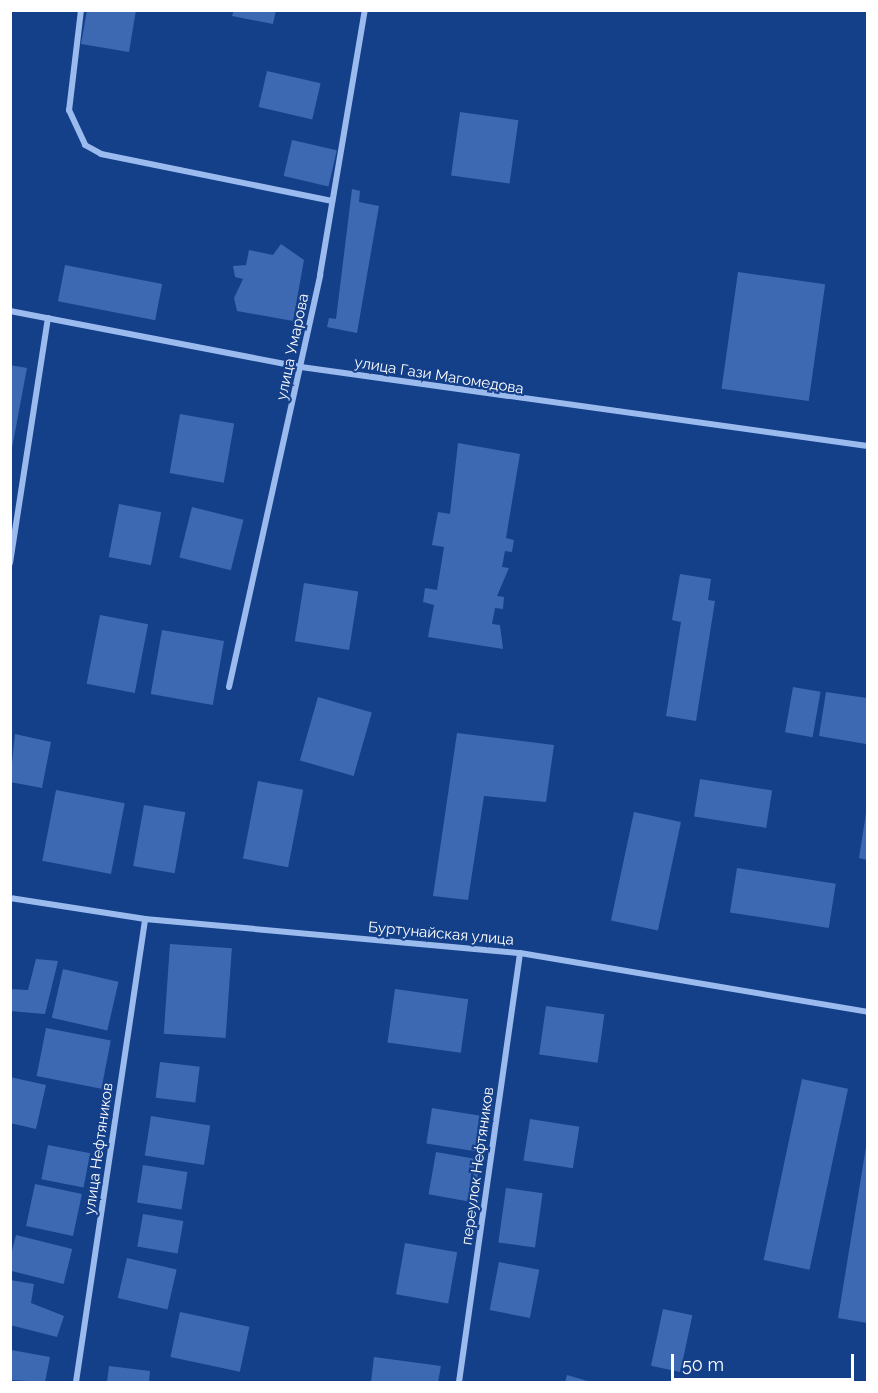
<!DOCTYPE html>
<meta charset="utf-8">
<style>
body{margin:0}
#map{position:relative;width:878px;height:1393px;overflow:hidden;background:#143f89;font-family:Raleway,sans-serif}
div>[style]{position:absolute}
.building>*{inset:0;background:#3d69b2;transform-origin:0 0}
.street>*{height:6px;margin:-3px;padding:0 3px;transform-origin:3px;border-radius:3px;background:#9bbbef}
span{translate:-50% -50%;white-space:nowrap;text-align:center;line-height:1.15;-webkit-text-stroke:4.5px #143f89;paint-order:stroke}
.street-label{font-size:15px;color:#fff}
.frame{position:absolute;inset:0;border:12px solid #fff;pointer-events:none}
.scale{position:absolute;left:671px;top:1354px;width:183px;height:27px;box-sizing:border-box;border:3px solid #fff;border-top:0;padding-left:8px;font-size:18px;line-height:21px;white-space:nowrap;color:#fff;-webkit-text-stroke:4px #143f89;paint-order:stroke}
</style>
<div id="map">
<div class="building">
<div style="clip-path:polygon(87px 10px,136px 10px,129px 52px,81px 44px)"></div>
<div style="clip-path:polygon(234px 10px,276px 10px,273px 24px,232px 16px)"></div>
<div style="left:267px;top:71px;width:55px;height:37px;rotate:13deg"></div>
<div style="left:460px;top:112px;width:59px;height:64px;rotate:8deg"></div>
<div style="left:292px;top:140px;width:46px;height:37px;rotate:13deg"></div>
<div style="clip-path:polygon(352px 189px,360px 191px,359px 202px,379px 206px,357px 333px,327px 327px,329px 318px,336px 319px)"></div>
<div style="clip-path:polygon(281px 244px,304px 260px,293px 321px,237px 311px,234px 298px,243px 279px,235px 277px,233px 266px,246px 265px,249px 250px,273px 255px)"></div>
<div style="left:65px;top:265px;width:99px;height:37px;rotate:11deg"></div>
<div style="left:738px;top:272px;width:88px;height:118px;rotate:8deg"></div>
<div style="clip-path:polygon(10px 365px,27px 368px,12px 448px,10px 448px)"></div>
<div style="left:180px;top:414px;width:55px;height:60px;rotate:10deg"></div>
<div style="clip-path:polygon(458px 443px,520px 454px,506px 538px,514px 540px,512px 552px,505px 551px,502px 567px,509px 568px,497px 596px,504px 597px,503px 609px,495px 608px,492px 624px,500px 625px,503px 649px,428px 637px,434px 605px,423px 602px,425px 588px,437px 590px,444px 547px,432px 545px,438px 512px,450px 514px)"></div>
<div style="left:119px;top:504px;width:43px;height:54px;rotate:11deg"></div>
<div style="left:192px;top:507px;width:53px;height:52px;rotate:14deg"></div>
<div style="clip-path:polygon(680px 574px,711px 579px,708px 600px,715px 601px,696px 721px,666px 716px,681px 622px,672px 620px)"></div>
<div style="left:304px;top:583px;width:55px;height:59px;rotate:9deg"></div>
<div style="left:100px;top:615px;width:49px;height:70px;rotate:11deg"></div>
<div style="left:162px;top:630px;width:63px;height:65px;rotate:10deg"></div>
<div style="left:793px;top:687px;width:28px;height:46px;rotate:10deg"></div>
<div style="clip-path:polygon(826px 692px,867px 698px,866px 744px,819px 736px)"></div>
<div style="left:318px;top:697px;width:56px;height:66px;rotate:16deg"></div>
<div style="clip-path:polygon(457px 733px,554px 745px,546px 802px,484px 796px,468px 900px,433px 896px)"></div>
<div style="clip-path:polygon(15px 734px,51px 742px,42px 788px,10px 782px)"></div>
<div style="left:700px;top:779px;width:73px;height:38px;rotate:9deg"></div>
<div style="left:258px;top:781px;width:46px;height:79px;rotate:11deg"></div>
<div style="left:56px;top:790px;width:70px;height:72px;rotate:11deg"></div>
<div style="left:144px;top:805px;width:42px;height:62px;rotate:10deg"></div>
<div style="left:634px;top:812px;width:48px;height:111px;rotate:12deg"></div>
<div style="clip-path:polygon(866px 813px,867px 813px,867px 860px,859px 858px)"></div>
<div style="left:737px;top:868px;width:100px;height:45px;rotate:9deg"></div>
<div style="left:170px;top:944px;width:62px;height:90px;rotate:4deg"></div>
<div style="clip-path:polygon(36px 959px,58px 961px,45px 1014px,10px 1011px,10px 989px,28px 990px)"></div>
<div style="left:63px;top:969px;width:57px;height:50px;rotate:13deg"></div>
<div style="left:395px;top:989px;width:74px;height:54px;rotate:8deg"></div>
<div style="left:546px;top:1006px;width:59px;height:49px;rotate:8deg"></div>
<div style="left:46px;top:1028px;width:66px;height:49px;rotate:11deg"></div>
<div style="left:160px;top:1062px;width:40px;height:36px;rotate:7deg"></div>
<div style="clip-path:polygon(10px 1077px,46px 1085px,36px 1129px,10px 1123px)"></div>
<div style="left:802px;top:1079px;width:47px;height:185px;rotate:12deg"></div>
<div style="left:432px;top:1108px;width:54px;height:36px;rotate:9deg"></div>
<div style="left:151px;top:1116px;width:60px;height:40px;rotate:9deg"></div>
<div style="left:530px;top:1119px;width:50px;height:42px;rotate:9deg"></div>
<div style="left:48px;top:1145px;width:43px;height:35px;rotate:11deg"></div>
<div style="clip-path:polygon(866px 1147px,867px 1147px,867px 1323px,838px 1318px)"></div>
<div style="left:436px;top:1152px;width:45px;height:43px;rotate:10deg"></div>
<div style="left:143px;top:1165px;width:45px;height:38px;rotate:9deg"></div>
<div style="left:35px;top:1184px;width:48px;height:43px;rotate:12deg"></div>
<div style="left:506px;top:1188px;width:37px;height:55px;rotate:8deg"></div>
<div style="left:143px;top:1214px;width:41px;height:33px;rotate:10deg"></div>
<div style="left:16px;top:1235px;width:58px;height:36px;rotate:14deg"></div>
<div style="left:405px;top:1243px;width:53px;height:52px;rotate:10deg"></div>
<div style="left:127px;top:1258px;width:51px;height:41px;rotate:13deg"></div>
<div style="left:499px;top:1262px;width:41px;height:49px;rotate:11deg"></div>
<div style="clip-path:polygon(10px 1280px,34px 1284px,31px 1303px,64px 1316px,57px 1337px,10px 1325px)"></div>
<div style="left:663px;top:1309px;width:30px;height:58px;rotate:12deg"></div>
<div style="left:180px;top:1312px;width:71px;height:46px;rotate:12deg"></div>
<div style="clip-path:polygon(11px 1350px,50px 1357px,45px 1382px,10px 1380px)"></div>
<div style="clip-path:polygon(374px 1357px,441px 1366px,438px 1382px,371px 1382px)"></div>
<div style="clip-path:polygon(109px 1366px,150px 1371px,149px 1382px,107px 1382px)"></div>
<div style="clip-path:polygon(567px 1375px,591px 1382px,565px 1382px)"></div>
</div>
<div class="street">
<div style="left:81px;top:10px;width:101px;rotate:96.8deg"></div>
<div style="left:69px;top:110px;width:38px;rotate:65deg"></div>
<div style="left:85px;top:145px;width:18px;rotate:29deg"></div>
<div style="left:101px;top:154px;width:236px;rotate:11.5deg"></div>
<div style="left:10px;top:311px;width:296px;rotate:10.9deg"></div>
<div style="left:301px;top:367px;width:572px;rotate:7.93deg"></div>
<div style="left:10px;top:563px;width:248px;rotate:-81.2deg"></div>
<div style="left:229px;top:687px;width:422px;rotate:-77.5deg"></div>
<div style="left:320px;top:275px;width:269px;rotate:-80.4deg"></div>
<div style="left:10px;top:898px;width:137px;rotate:8.8deg"></div>
<div style="left:145px;top:919px;width:377px;rotate:5.2deg"></div>
<div style="left:520px;top:953px;width:353px;rotate:9.6deg"></div>
<div style="left:76px;top:1382px;width:468px;rotate:-81.5deg"></div>
<div style="left:459px;top:1382px;width:433px;rotate:-81.9deg"></div>
</div>
<div class="street-label">
<span style="left:293px;top:347px;rotate:-78deg">улица Умарова</span>
<span style="left:439px;top:376px;rotate:9deg">улица Гази Магомедова</span>
<span style="left:441px;top:934px;rotate:5deg">Буртунайская улица</span>
<span style="left:99px;top:1149px;rotate:-82deg">улица Нефтяников</span>
<span style="left:478px;top:1166px;rotate:-82deg">переулок Нефтяников</span>
</div>
<div class="frame"></div>
<div class="scale">50 m</div>
</div>
